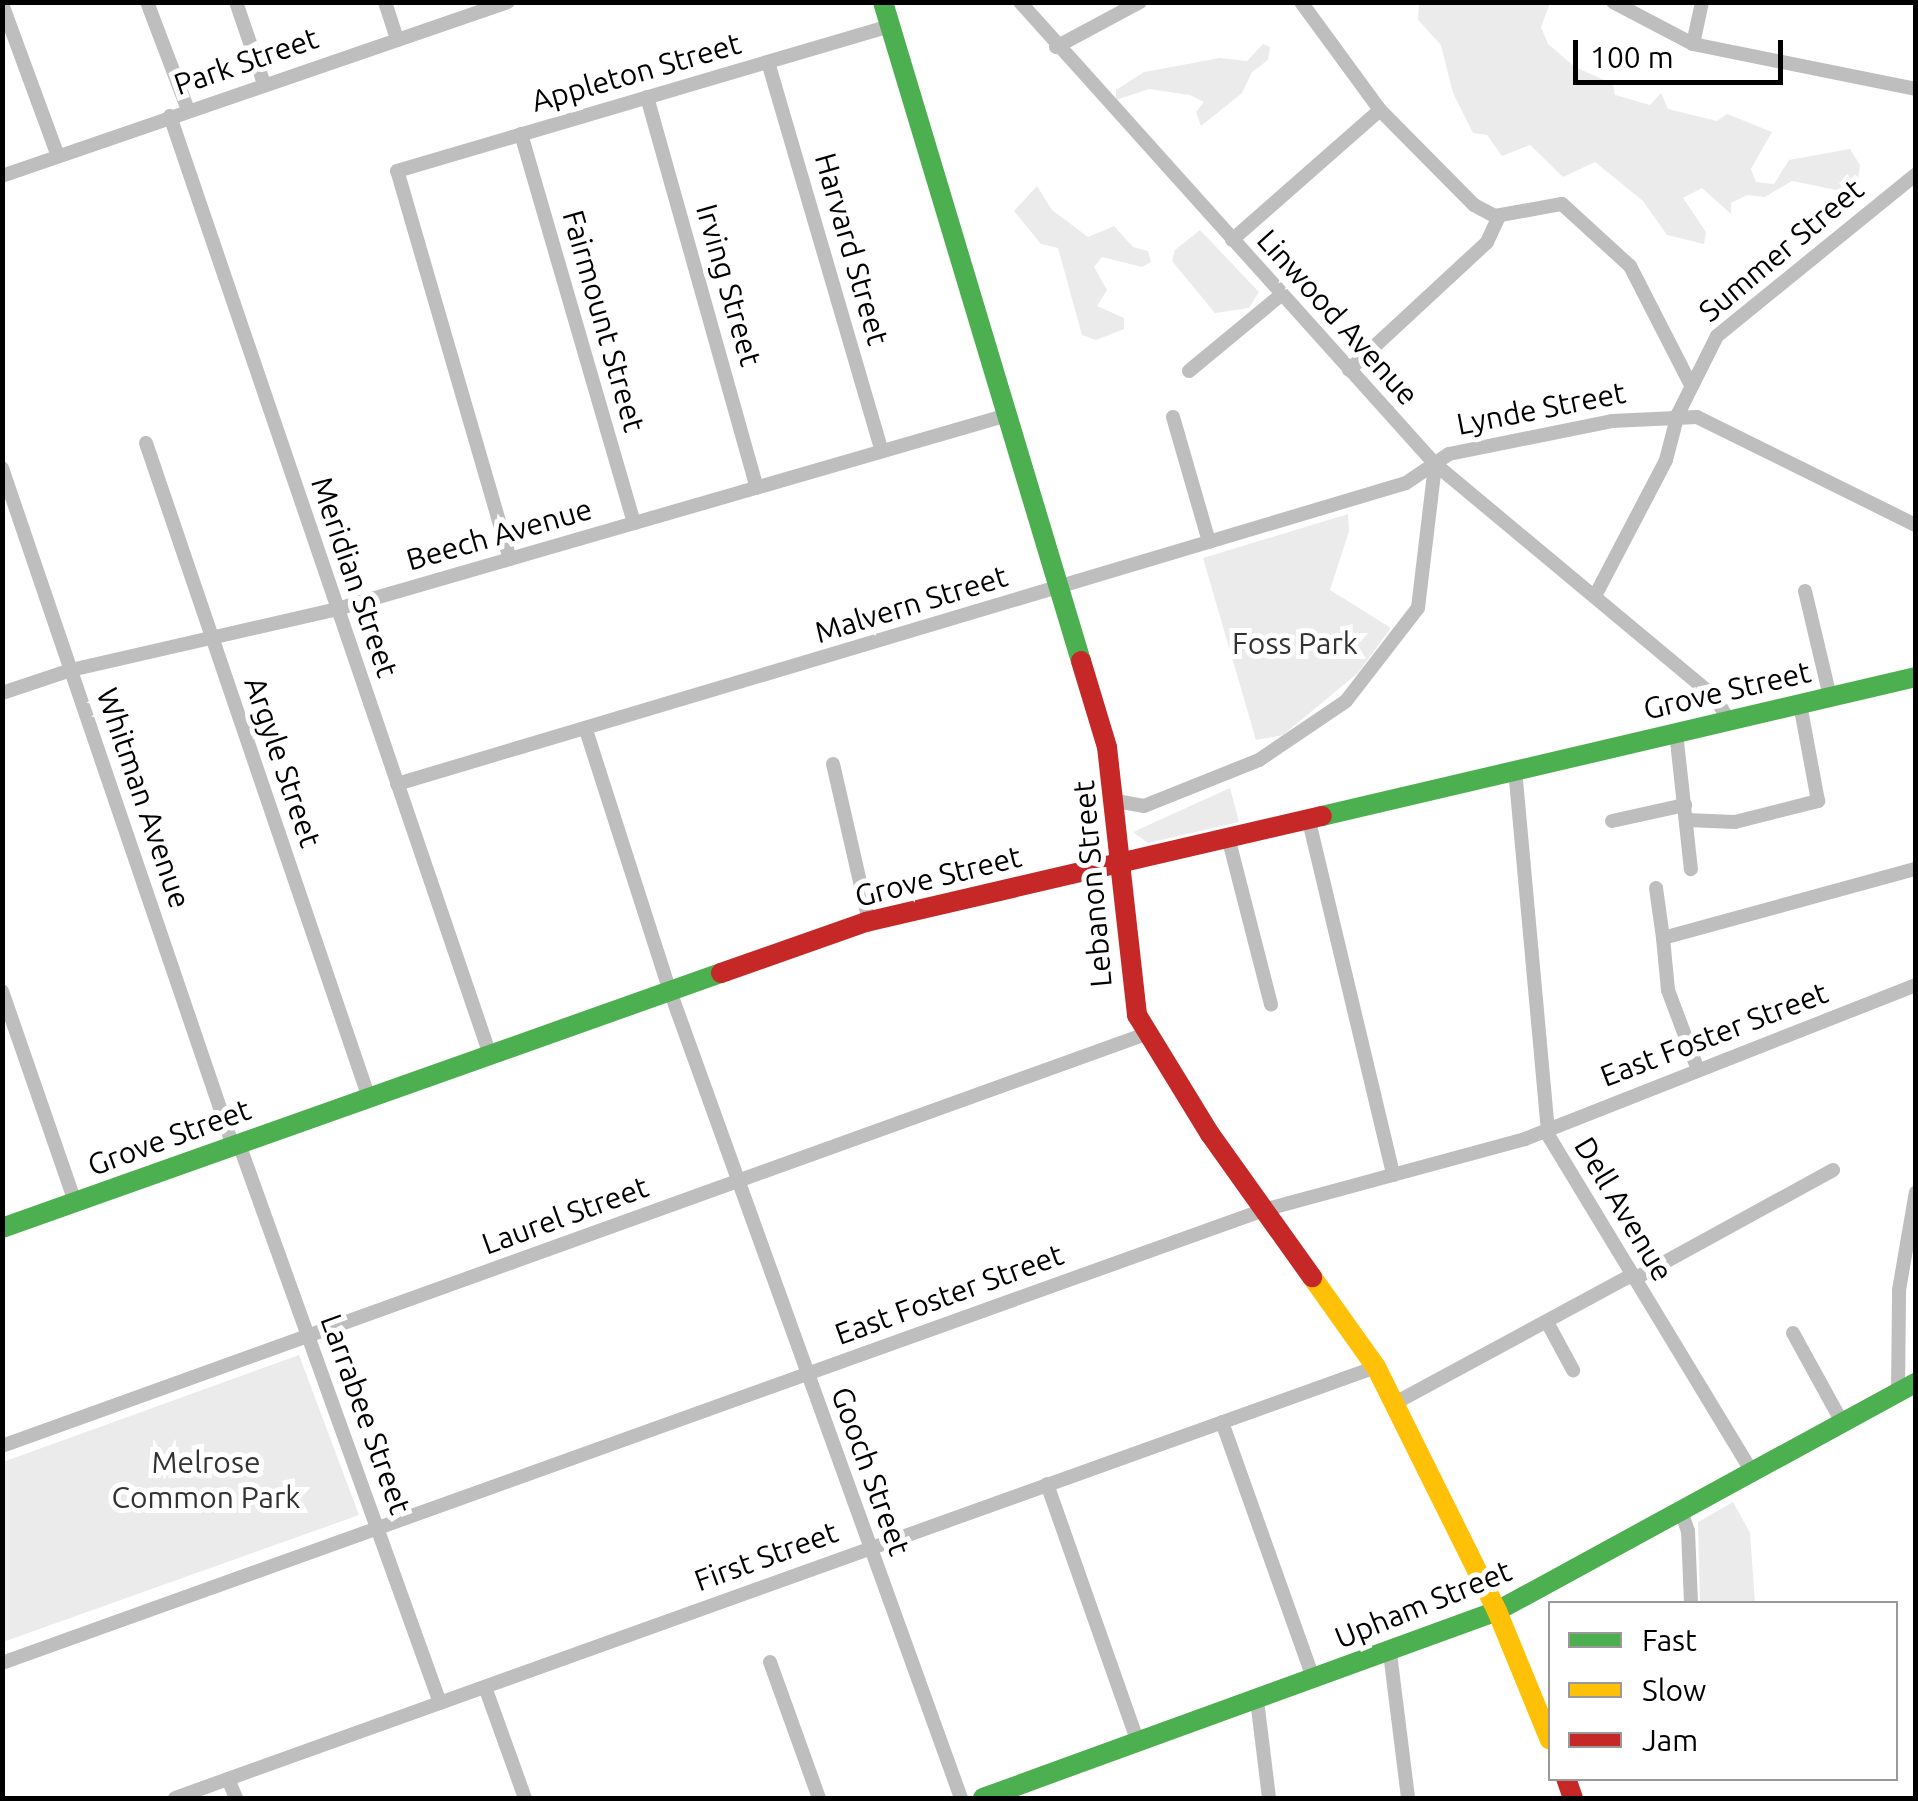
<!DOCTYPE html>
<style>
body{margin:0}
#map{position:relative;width:1918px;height:1801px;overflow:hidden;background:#fff;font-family:Ubuntu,sans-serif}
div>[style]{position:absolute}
.green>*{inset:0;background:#ebebeb}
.street>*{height:14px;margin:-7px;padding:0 7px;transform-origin:7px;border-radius:7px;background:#bebebe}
.fast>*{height:20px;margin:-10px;padding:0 10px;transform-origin:10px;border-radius:10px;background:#4caf50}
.slow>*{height:20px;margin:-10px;padding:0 10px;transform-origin:10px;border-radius:10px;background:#ffc107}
.jam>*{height:20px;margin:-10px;padding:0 10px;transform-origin:10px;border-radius:10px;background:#c62828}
span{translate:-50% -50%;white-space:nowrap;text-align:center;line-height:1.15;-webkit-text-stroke:10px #fff;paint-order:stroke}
.street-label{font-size:30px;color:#000}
.park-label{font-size:30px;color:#323232}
.frame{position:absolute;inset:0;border:5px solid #000;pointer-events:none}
.legend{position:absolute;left:1548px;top:1601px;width:350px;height:180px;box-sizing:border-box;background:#fff;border:2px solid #999;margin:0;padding:12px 18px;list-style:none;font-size:30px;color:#000}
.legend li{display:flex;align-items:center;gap:20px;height:50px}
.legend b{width:50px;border:2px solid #999}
.scale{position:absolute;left:1573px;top:40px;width:210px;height:45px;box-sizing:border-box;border:5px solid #000;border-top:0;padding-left:12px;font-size:30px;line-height:35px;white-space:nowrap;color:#000;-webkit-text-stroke:8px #fff;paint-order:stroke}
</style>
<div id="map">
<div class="green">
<div style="clip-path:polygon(1419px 3px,1550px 3px,1541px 27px,1548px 44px,1575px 67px,1613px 84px,1615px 95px,1650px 105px,1661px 93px,1668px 109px,1717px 121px,1727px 114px,1772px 132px,1751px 169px,1756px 182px,1774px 184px,1789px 160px,1850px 149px,1860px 165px,1856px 194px,1792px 181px,1765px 197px,1747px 195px,1731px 203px,1731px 214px,1702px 188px,1683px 198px,1706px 232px,1704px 244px,1667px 235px,1643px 201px,1595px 162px,1563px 177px,1530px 145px,1502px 156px,1487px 135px,1473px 133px,1453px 93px,1441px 45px,1418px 20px)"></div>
<div style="clip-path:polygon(1263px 44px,1270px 47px,1268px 60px,1252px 72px,1242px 93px,1201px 126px,1196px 112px,1204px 102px,1190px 95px,1149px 89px,1116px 100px,1116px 90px,1144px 72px,1220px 58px,1247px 61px)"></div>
<div style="clip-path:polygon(1037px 186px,1052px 210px,1088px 237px,1114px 226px,1133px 247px,1148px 251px,1151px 262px,1142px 267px,1102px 257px,1094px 267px,1107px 290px,1097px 306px,1124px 318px,1124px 329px,1096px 340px,1082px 335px,1058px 248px,1041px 244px,1014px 211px)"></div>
<div style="clip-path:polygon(1200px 230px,1259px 292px,1249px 308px,1215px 313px,1172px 261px,1175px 250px)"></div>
<div style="clip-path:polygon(1348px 514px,1349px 531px,1330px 590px,1391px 628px,1358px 673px,1283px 735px,1256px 740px,1203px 558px)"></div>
<div style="clip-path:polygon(1230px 788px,1239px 822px,1148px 843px,1133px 832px)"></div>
<div style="clip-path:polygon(299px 1355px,359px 1515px,3px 1642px,3px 1462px)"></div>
<div style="clip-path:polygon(1733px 1502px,1750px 1533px,1755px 1603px,1700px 1603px,1698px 1522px)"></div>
</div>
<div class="street">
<div style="left:147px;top:2px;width:116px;rotate:69.2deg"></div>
<div style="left:236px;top:2px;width:87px;rotate:71.1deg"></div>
<div style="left:385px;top:2px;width:40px;rotate:72deg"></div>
<div style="left:1020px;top:2px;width:621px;rotate:48.07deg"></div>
<div style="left:1435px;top:464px;width:364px;rotate:39.8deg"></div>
<div style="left:1715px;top:697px;width:28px;rotate:60deg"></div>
<div style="left:1301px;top:2px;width:134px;rotate:53.8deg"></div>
<div style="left:1380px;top:110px;width:134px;rotate:45.3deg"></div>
<div style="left:1474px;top:205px;width:24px;rotate:28deg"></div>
<div style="left:1495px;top:216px;width:68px;rotate:-10.2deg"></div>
<div style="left:1562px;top:204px;width:92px;rotate:42.4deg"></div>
<div style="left:1630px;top:266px;width:134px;rotate:62.9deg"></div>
<div style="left:1613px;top:2px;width:90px;rotate:27.7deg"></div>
<div style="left:1693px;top:44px;width:227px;rotate:11.4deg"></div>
<div style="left:2px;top:4px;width:162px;rotate:69.8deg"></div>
<div style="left:1693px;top:44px;width:43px;rotate:-77.9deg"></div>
<div style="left:1056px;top:47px;width:95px;rotate:-28.2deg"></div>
<div style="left:768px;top:62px;width:405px;rotate:73.7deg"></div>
<div style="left:647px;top:97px;width:406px;rotate:74.3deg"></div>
<div style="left:170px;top:116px;width:992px;rotate:71.18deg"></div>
<div style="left:521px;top:134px;width:405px;rotate:73.8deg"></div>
<div style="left:2px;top:176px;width:535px;rotate:-18.98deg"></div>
<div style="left:1232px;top:240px;width:197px;rotate:-41.3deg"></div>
<div style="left:1349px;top:370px;width:188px;rotate:-42.8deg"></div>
<div style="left:1487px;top:242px;width:29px;rotate:-65deg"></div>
<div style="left:1189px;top:371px;width:119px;rotate:-39.6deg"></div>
<div style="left:1173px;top:417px;width:130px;rotate:73.9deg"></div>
<div style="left:146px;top:443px;width:692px;rotate:71.2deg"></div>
<div style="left:2px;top:468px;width:716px;rotate:71.19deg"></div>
<div style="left:510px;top:559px;width:404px;rotate:-106.2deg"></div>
<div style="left:397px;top:171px;width:514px;rotate:-16.39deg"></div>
<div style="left:1805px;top:591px;width:109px;rotate:76.7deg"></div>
<div style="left:1595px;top:596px;width:153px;rotate:-62.4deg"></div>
<div style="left:1666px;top:460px;width:48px;rotate:-75.4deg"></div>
<div style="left:1678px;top:414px;width:87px;rotate:-63.4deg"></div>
<div style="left:1717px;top:336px;width:257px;rotate:-39.1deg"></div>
<div style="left:2px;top:693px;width:73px;rotate:-18.4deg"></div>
<div style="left:71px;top:670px;width:273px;rotate:-12.9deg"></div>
<div style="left:337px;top:609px;width:698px;rotate:-16.13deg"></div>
<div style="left:586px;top:730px;width:274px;rotate:72.2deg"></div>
<div style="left:670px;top:991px;width:858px;rotate:70.17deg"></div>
<div style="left:1676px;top:732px;width:138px;rotate:83.8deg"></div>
<div style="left:833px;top:764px;width:161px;rotate:77.1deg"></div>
<div style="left:1515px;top:769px;width:367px;rotate:84.8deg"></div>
<div style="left:1548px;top:1135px;width:394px;rotate:58.8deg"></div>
<div style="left:397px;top:784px;width:1053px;rotate:-16.61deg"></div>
<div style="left:1406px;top:483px;width:52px;rotate:-34deg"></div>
<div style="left:1449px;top:454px;width:166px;rotate:-11.4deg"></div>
<div style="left:1612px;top:421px;width:85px;rotate:-2.7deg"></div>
<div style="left:1697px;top:417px;width:244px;rotate:26.3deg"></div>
<div style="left:1116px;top:801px;width:28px;rotate:10deg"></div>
<div style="left:1144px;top:806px;width:124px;rotate:-21.8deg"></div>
<div style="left:1259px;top:760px;width:105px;rotate:-34.1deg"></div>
<div style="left:1346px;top:701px;width:118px;rotate:-52.3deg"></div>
<div style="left:1418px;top:608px;width:144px;rotate:-83.2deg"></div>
<div style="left:1308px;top:817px;width:368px;rotate:76.6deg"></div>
<div style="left:1686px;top:820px;width:49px;rotate:2.3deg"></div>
<div style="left:1735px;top:822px;width:86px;rotate:-14.2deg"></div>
<div style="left:1818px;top:801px;width:99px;rotate:-100.5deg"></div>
<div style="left:1612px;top:821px;width:75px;rotate:-12.4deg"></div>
<div style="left:1228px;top:837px;width:173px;rotate:75.6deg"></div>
<div style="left:1656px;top:888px;width:50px;rotate:82deg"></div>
<div style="left:2px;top:991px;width:223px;rotate:70.9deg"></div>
<div style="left:1698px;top:1070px;width:85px;rotate:-110.6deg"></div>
<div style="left:1668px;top:990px;width:52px;rotate:-95.5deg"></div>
<div style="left:1663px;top:938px;width:262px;rotate:-15.3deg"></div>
<div style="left:239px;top:1144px;width:594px;rotate:70.22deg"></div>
<div style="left:1634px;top:1279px;width:227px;rotate:-28.7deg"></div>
<div style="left:1547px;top:1322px;width:55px;rotate:61.6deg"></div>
<div style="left:1793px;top:1333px;width:102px;rotate:61.2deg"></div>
<div style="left:1898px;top:1392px;width:102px;rotate:-89.4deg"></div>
<div style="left:1899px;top:1290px;width:99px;rotate:-80.2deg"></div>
<div style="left:1395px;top:1403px;width:269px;rotate:-28.4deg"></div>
<div style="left:1222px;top:1422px;width:274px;rotate:70.4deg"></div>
<div style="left:2px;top:1446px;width:1216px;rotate:-19.81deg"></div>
<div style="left:1047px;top:1484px;width:275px;rotate:70.6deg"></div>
<div style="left:1681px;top:1511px;width:21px;rotate:71deg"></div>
<div style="left:1688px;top:1531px;width:73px;rotate:87.6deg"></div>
<div style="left:1390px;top:1653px;width:146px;rotate:82.9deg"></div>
<div style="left:770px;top:1662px;width:145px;rotate:70.2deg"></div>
<div style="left:2px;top:1663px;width:1341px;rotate:-19.75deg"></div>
<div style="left:1264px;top:1210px;width:270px;rotate:-15.2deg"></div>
<div style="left:1525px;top:1139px;width:420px;rotate:-21.5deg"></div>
<div style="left:485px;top:1687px;width:118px;rotate:70.2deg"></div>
<div style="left:1257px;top:1700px;width:99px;rotate:83deg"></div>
<div style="left:228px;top:1779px;width:21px;rotate:67deg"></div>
<div style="left:175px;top:1798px;width:1276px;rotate:-19.74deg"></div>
</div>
<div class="fast">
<div style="left:883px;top:2px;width:688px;rotate:73.28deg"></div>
<div style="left:1322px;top:816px;width:610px;rotate:-13.17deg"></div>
<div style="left:2px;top:1228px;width:763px;rotate:-19.53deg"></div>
<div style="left:983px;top:1798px;width:547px;rotate:-19.99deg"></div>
<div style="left:1497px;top:1611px;width:477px;rotate:-28.6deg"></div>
</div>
<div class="slow">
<div style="left:1312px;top:1277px;width:110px;rotate:54.6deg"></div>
<div style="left:1376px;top:1367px;width:272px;rotate:63.6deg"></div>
<div style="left:1497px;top:1611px;width:139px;rotate:67.7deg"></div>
</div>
<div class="jam">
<div style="left:1081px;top:661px;width:90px;rotate:73.2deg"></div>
<div style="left:1107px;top:747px;width:270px;rotate:83.6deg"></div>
<div style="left:1137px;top:1015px;width:140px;rotate:58.5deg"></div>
<div style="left:1210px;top:1134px;width:176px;rotate:54.5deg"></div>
<div style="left:721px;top:973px;width:154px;rotate:-19.4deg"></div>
<div style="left:866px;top:922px;width:468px;rotate:-13.1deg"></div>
<div style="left:1566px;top:1778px;width:21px;rotate:71deg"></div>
</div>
<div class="street-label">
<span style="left:246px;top:61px;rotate:-19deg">Park Street</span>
<span style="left:636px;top:72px;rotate:-16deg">Appleton Street</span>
<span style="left:852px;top:249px;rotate:74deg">Harvard Street</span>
<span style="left:1781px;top:250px;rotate:-40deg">Summer Street</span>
<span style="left:729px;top:285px;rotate:74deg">Irving Street</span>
<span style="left:1338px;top:317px;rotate:48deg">Linwood Avenue</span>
<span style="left:604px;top:321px;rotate:74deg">Fairmount Street</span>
<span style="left:1541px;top:408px;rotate:-11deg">Lynde Street</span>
<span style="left:499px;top:534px;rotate:-16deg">Beech Avenue</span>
<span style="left:355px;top:577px;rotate:71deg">Meridian Street</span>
<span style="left:911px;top:604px;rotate:-17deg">Malvern Street</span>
<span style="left:1727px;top:690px;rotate:-13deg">Grove Street</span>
<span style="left:283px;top:762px;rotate:71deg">Argyle Street</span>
<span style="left:144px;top:798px;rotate:71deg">Whitman Avenue</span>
<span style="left:938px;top:876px;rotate:-14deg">Grove Street</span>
<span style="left:1092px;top:884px;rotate:-95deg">Lebanon Street</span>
<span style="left:1714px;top:1034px;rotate:-21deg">East Foster Street</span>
<span style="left:169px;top:1137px;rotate:-20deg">Grove Street</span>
<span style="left:1624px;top:1209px;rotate:59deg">Dell Avenue</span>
<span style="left:565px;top:1215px;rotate:-20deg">Laurel Street</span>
<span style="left:949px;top:1294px;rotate:-20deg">East Foster Street</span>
<span style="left:366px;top:1414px;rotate:70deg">Larrabee Street</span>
<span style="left:871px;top:1471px;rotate:70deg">Gooch Street</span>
<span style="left:766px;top:1556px;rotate:-20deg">First Street</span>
<span style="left:1423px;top:1604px;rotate:-22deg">Upham Street</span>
</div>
<div class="park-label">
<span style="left:1295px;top:643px">Foss Park</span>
<span style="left:206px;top:1479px">Melrose<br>Common Park</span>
</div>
<div class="frame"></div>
<ul class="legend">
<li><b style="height:12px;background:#4caf50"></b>Fast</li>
<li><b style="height:12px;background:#ffc107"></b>Slow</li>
<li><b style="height:12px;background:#c62828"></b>Jam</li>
</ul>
<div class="scale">100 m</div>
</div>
